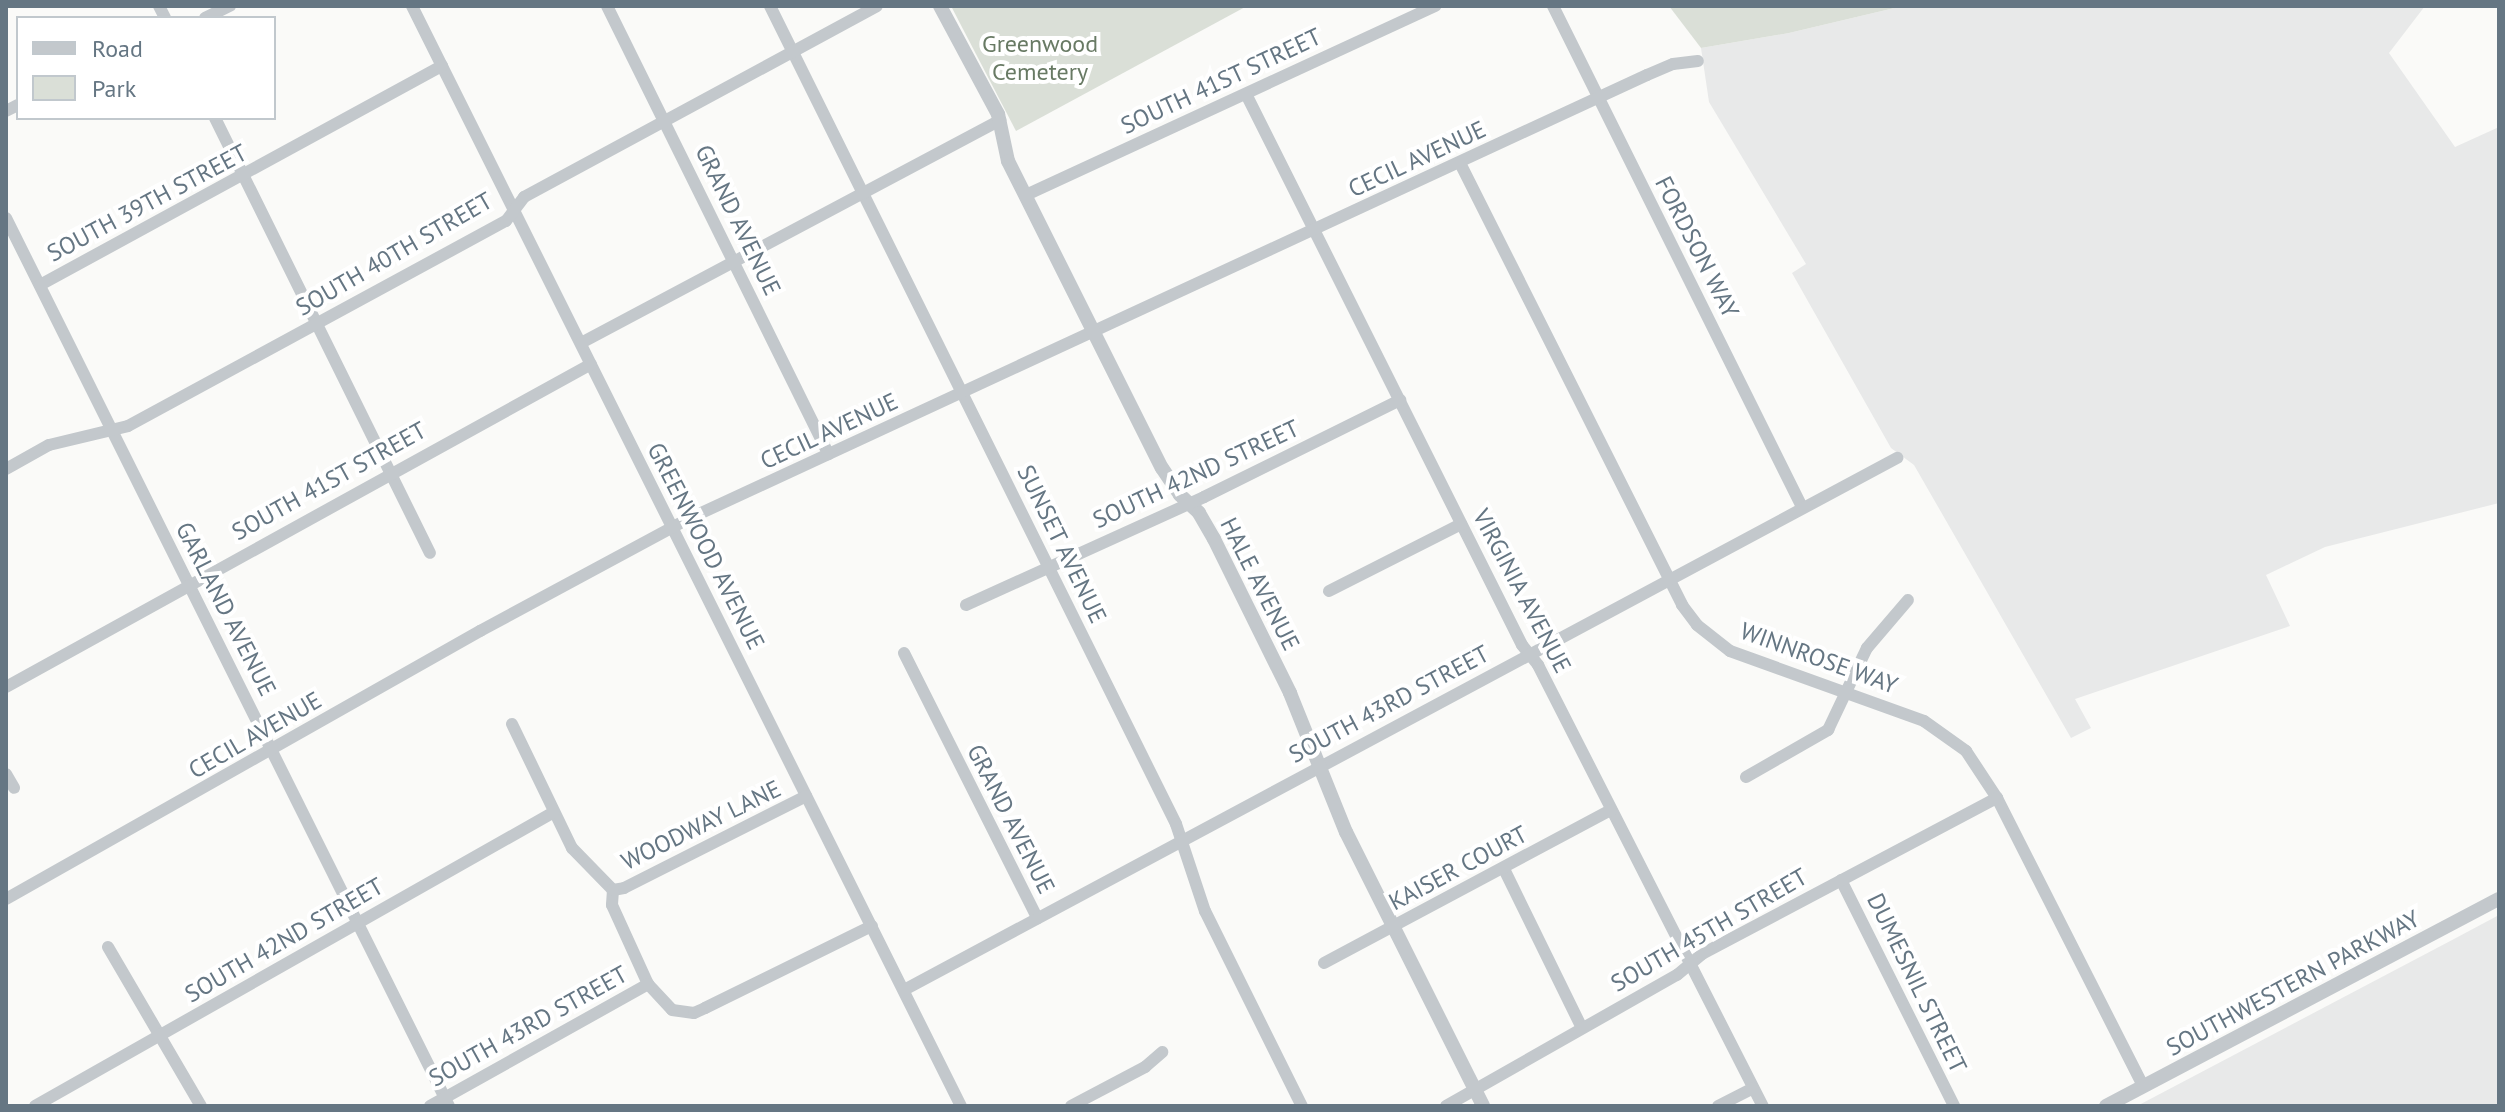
<!DOCTYPE html>
<style>
body{margin:0}
#map{position:relative;width:2505px;height:1112px;overflow:hidden;background:#fafaf8;font-family:"PT Sans",sans-serif}
div>[style]{position:absolute}
.built>*{inset:0;background:#e8e9e9}
.green>*{inset:0;background:#dadfd7}
.minor>*{height:12px;margin:-6px;padding:0 6px;transform-origin:6px;border-radius:6px;background:#c3c8cc}
.tertiary>*{height:14px;margin:-7px;padding:0 7px;transform-origin:7px;border-radius:7px;background:#c3c8cc}
span{translate:-50% -50%;white-space:nowrap;text-align:center;line-height:1.15;-webkit-text-stroke:8px #fff;paint-order:stroke}
.park-label{font-size:24px;color:#687a64}
.street-label{font-size:24px;color:#657683}
.frame{position:absolute;inset:0;border:8px solid #657683;pointer-events:none}
.legend{position:absolute;left:16px;top:16px;width:260px;height:104px;box-sizing:border-box;background:#fff;border:2px solid #c1c8cd;margin:0;padding:10px 14px;list-style:none;font-size:24px;color:#657683}
.legend li{display:flex;align-items:center;gap:16px;height:40px}
.legend b{width:40px;border:2px solid #c1c8cd}
</style>
<div id="map">
<div class="built">
<div style="clip-path:polygon(1903px 6px,2425px 6px,2389px 53px,2455px 147px,2499px 127px,2499px 503px,2325px 547px,2266px 575px,2290px 626px,2075px 699px,2091px 728px,2071px 738px,1914px 465px,1891px 448px,1792px 273px,1806px 264px,1709px 102px,1701px 48px,1789px 33px)"></div>
<div style="clip-path:polygon(2499px 915px,2499px 1106px,2137px 1106px,2454px 939px)"></div>
</div>
<div class="green">
<div style="clip-path:polygon(951px 6px,1247px 6px,1016px 131px)"></div>
<div style="clip-path:polygon(1669px 6px,1903px 6px,1789px 33px,1701px 48px)"></div>
</div>
<div class="minor">
<div style="left:159px;top:6px;width:13px;rotate:63deg"></div>
<div style="left:412px;top:6px;width:1229px;rotate:63.48deg"></div>
<div style="left:607px;top:6px;width:500px;rotate:63.7deg"></div>
<div style="left:770px;top:6px;width:913px;rotate:63.6deg"></div>
<div style="left:1176px;top:824px;width:92px;rotate:71.6deg"></div>
<div style="left:1205px;top:911px;width:218px;rotate:63.6deg"></div>
<div style="left:1553px;top:6px;width:559px;rotate:63.57deg"></div>
<div style="left:205px;top:18px;width:28px;rotate:-26deg"></div>
<div style="left:1246px;top:94px;width:616px;rotate:63.39deg"></div>
<div style="left:1522px;top:645px;width:26px;rotate:51deg"></div>
<div style="left:1538px;top:665px;width:495px;rotate:63deg"></div>
<div style="left:6px;top:111px;width:13px;rotate:-27deg"></div>
<div style="left:215px;top:118px;width:485px;rotate:63.7deg"></div>
<div style="left:1460px;top:163px;width:495px;rotate:63.3deg"></div>
<div style="left:1682px;top:605px;width:25px;rotate:53deg"></div>
<div style="left:1697px;top:625px;width:42px;rotate:38.2deg"></div>
<div style="left:1730px;top:651px;width:206px;rotate:19.8deg"></div>
<div style="left:1924px;top:721px;width:52px;rotate:35.5deg"></div>
<div style="left:1966px;top:751px;width:56px;rotate:56.6deg"></div>
<div style="left:1997px;top:798px;width:323px;rotate:63.1deg"></div>
<div style="left:1026px;top:195px;width:451px;rotate:-24.8deg"></div>
<div style="left:6px;top:218px;width:992px;rotate:63.49deg"></div>
<div style="left:40px;top:285px;width:458px;rotate:-28.6deg"></div>
<div style="left:581px;top:343px;width:475px;rotate:-28deg"></div>
<div style="left:6px;top:469px;width:49px;rotate:-29.2deg"></div>
<div style="left:49px;top:445px;width:81px;rotate:-13.5deg"></div>
<div style="left:128px;top:426px;width:430px;rotate:-28.5deg"></div>
<div style="left:506px;top:221px;width:30px;rotate:-53deg"></div>
<div style="left:524px;top:197px;width:401px;rotate:-28.4deg"></div>
<div style="left:1329px;top:591px;width:148px;rotate:-26.9deg"></div>
<div style="left:966px;top:605px;width:261px;rotate:-24.4deg"></div>
<div style="left:1204px;top:497px;width:219px;rotate:-26.3deg"></div>
<div style="left:904px;top:653px;width:297px;rotate:63.3deg"></div>
<div style="left:6px;top:687px;width:668px;rotate:-28.9deg"></div>
<div style="left:512px;top:724px;width:138px;rotate:64.2deg"></div>
<div style="left:572px;top:848px;width:59px;rotate:45.7deg"></div>
<div style="left:613px;top:890px;width:15px;rotate:94deg"></div>
<div style="left:612px;top:905px;width:87px;rotate:65.5deg"></div>
<div style="left:648px;top:984px;width:35px;rotate:47deg"></div>
<div style="left:672px;top:1010px;width:22px;rotate:8deg"></div>
<div style="left:694px;top:1013px;width:12px;rotate:-24deg"></div>
<div style="left:705px;top:1008px;width:186px;rotate:-26.2deg"></div>
<div style="left:6px;top:774px;width:16px;rotate:60deg"></div>
<div style="left:1746px;top:777px;width:95px;rotate:-29.8deg"></div>
<div style="left:1828px;top:730px;width:91px;rotate:-64.6deg"></div>
<div style="left:1867px;top:648px;width:63px;rotate:-49.5deg"></div>
<div style="left:1504px;top:869px;width:177px;rotate:63.9deg"></div>
<div style="left:1841px;top:880px;width:253px;rotate:63.4deg"></div>
<div style="left:613px;top:890px;width:11px;rotate:-10deg"></div>
<div style="left:624px;top:888px;width:204px;rotate:-26.8deg"></div>
<div style="left:6px;top:899px;width:545px;rotate:-29.48deg"></div>
<div style="left:480px;top:631px;width:234px;rotate:-28.3deg"></div>
<div style="left:686px;top:520px;width:1059px;rotate:-24.85deg"></div>
<div style="left:1647px;top:75px;width:28px;rotate:-23deg"></div>
<div style="left:1673px;top:64px;width:25px;rotate:-7deg"></div>
<div style="left:108px;top:947px;width:184px;rotate:59.7deg"></div>
<div style="left:1324px;top:963px;width:325px;rotate:-28.1deg"></div>
<div style="left:904px;top:990px;width:1127px;rotate:-28.18deg"></div>
<div style="left:35px;top:1106px;width:596px;rotate:-29.53deg"></div>
<div style="left:430px;top:1106px;width:250px;rotate:-29.2deg"></div>
<div style="left:1071px;top:1106px;width:84px;rotate:-27.8deg"></div>
<div style="left:1145px;top:1067px;width:23px;rotate:-41deg"></div>
<div style="left:1446px;top:1106px;width:266px;rotate:-29.6deg"></div>
<div style="left:1677px;top:975px;width:33px;rotate:-40deg"></div>
<div style="left:1702px;top:954px;width:334px;rotate:-27.9deg"></div>
<div style="left:1718px;top:1106px;width:39px;rotate:-27deg"></div>
</div>
<div class="tertiary">
<div style="left:940px;top:6px;width:123px;rotate:61.8deg"></div>
<div style="left:998px;top:114px;width:48px;rotate:78deg"></div>
<div style="left:1008px;top:161px;width:343px;rotate:63.4deg"></div>
<div style="left:1162px;top:468px;width:32px;rotate:56deg"></div>
<div style="left:1180px;top:495px;width:26px;rotate:43deg"></div>
<div style="left:1199px;top:513px;width:30px;rotate:60deg"></div>
<div style="left:1214px;top:539px;width:172px;rotate:63.7deg"></div>
<div style="left:1290px;top:693px;width:150px;rotate:68.1deg"></div>
<div style="left:1346px;top:832px;width:306px;rotate:63.4deg"></div>
<div style="left:2106px;top:1106px;width:444px;rotate:-27.8deg"></div>
</div>
<div class="park-label">
<span style="left:1040px;top:58px">Greenwood<br>Cemetery</span>
</div>
<div class="street-label">
<span style="left:1221px;top:81px;rotate:-25deg">SOUTH 41ST STREET</span>
<span style="left:1417px;top:159px;rotate:-25deg">CECIL AVENUE</span>
<span style="left:147px;top:203px;rotate:-28deg">SOUTH 39TH STREET</span>
<span style="left:738px;top:220px;rotate:64deg">GRAND AVENUE</span>
<span style="left:1697px;top:247px;rotate:63deg">FORDSON WAY</span>
<span style="left:394px;top:254px;rotate:-30deg">SOUTH 40TH STREET</span>
<span style="left:829px;top:431px;rotate:-25deg">CECIL AVENUE</span>
<span style="left:1196px;top:474px;rotate:-25deg">SOUTH 42ND STREET</span>
<span style="left:329px;top:481px;rotate:-29deg">SOUTH 41ST STREET</span>
<span style="left:1062px;top:544px;rotate:64deg">SUNSET AVENUE</span>
<span style="left:706px;top:546px;rotate:63deg">GREENWOOD AVENUE</span>
<span style="left:1260px;top:584px;rotate:63deg">HALE AVENUE</span>
<span style="left:1522px;top:591px;rotate:62deg">VIRGINIA AVENUE</span>
<span style="left:226px;top:609px;rotate:63deg">GARLAND AVENUE</span>
<span style="left:1819px;top:658px;rotate:20deg">WINNROSE WAY</span>
<span style="left:1389px;top:704px;rotate:-28deg">SOUTH 43RD STREET</span>
<span style="left:255px;top:735px;rotate:-30deg">CECIL AVENUE</span>
<span style="left:1011px;top:819px;rotate:63deg">GRAND AVENUE</span>
<span style="left:701px;top:825px;rotate:-26deg">WOODWAY LANE</span>
<span style="left:1458px;top:868px;rotate:-28deg">KAISER COURT</span>
<span style="left:1709px;top:930px;rotate:-30deg">SOUTH 45TH STREET</span>
<span style="left:284px;top:940px;rotate:-30deg">SOUTH 42ND STREET</span>
<span style="left:1917px;top:983px;rotate:64deg">DUMESNIL STREET</span>
<span style="left:2293px;top:983px;rotate:-28deg">SOUTHWESTERN PARKWAY</span>
<span style="left:528px;top:1026px;rotate:-29deg">SOUTH 43RD STREET</span>
</div>
<div class="frame"></div>
<ul class="legend">
<li><b style="height:10px;background:#c3c8cc"></b>Road</li>
<li><b style="height:22px;background:#dadfd7"></b>Park</li>
</ul>
</div>
